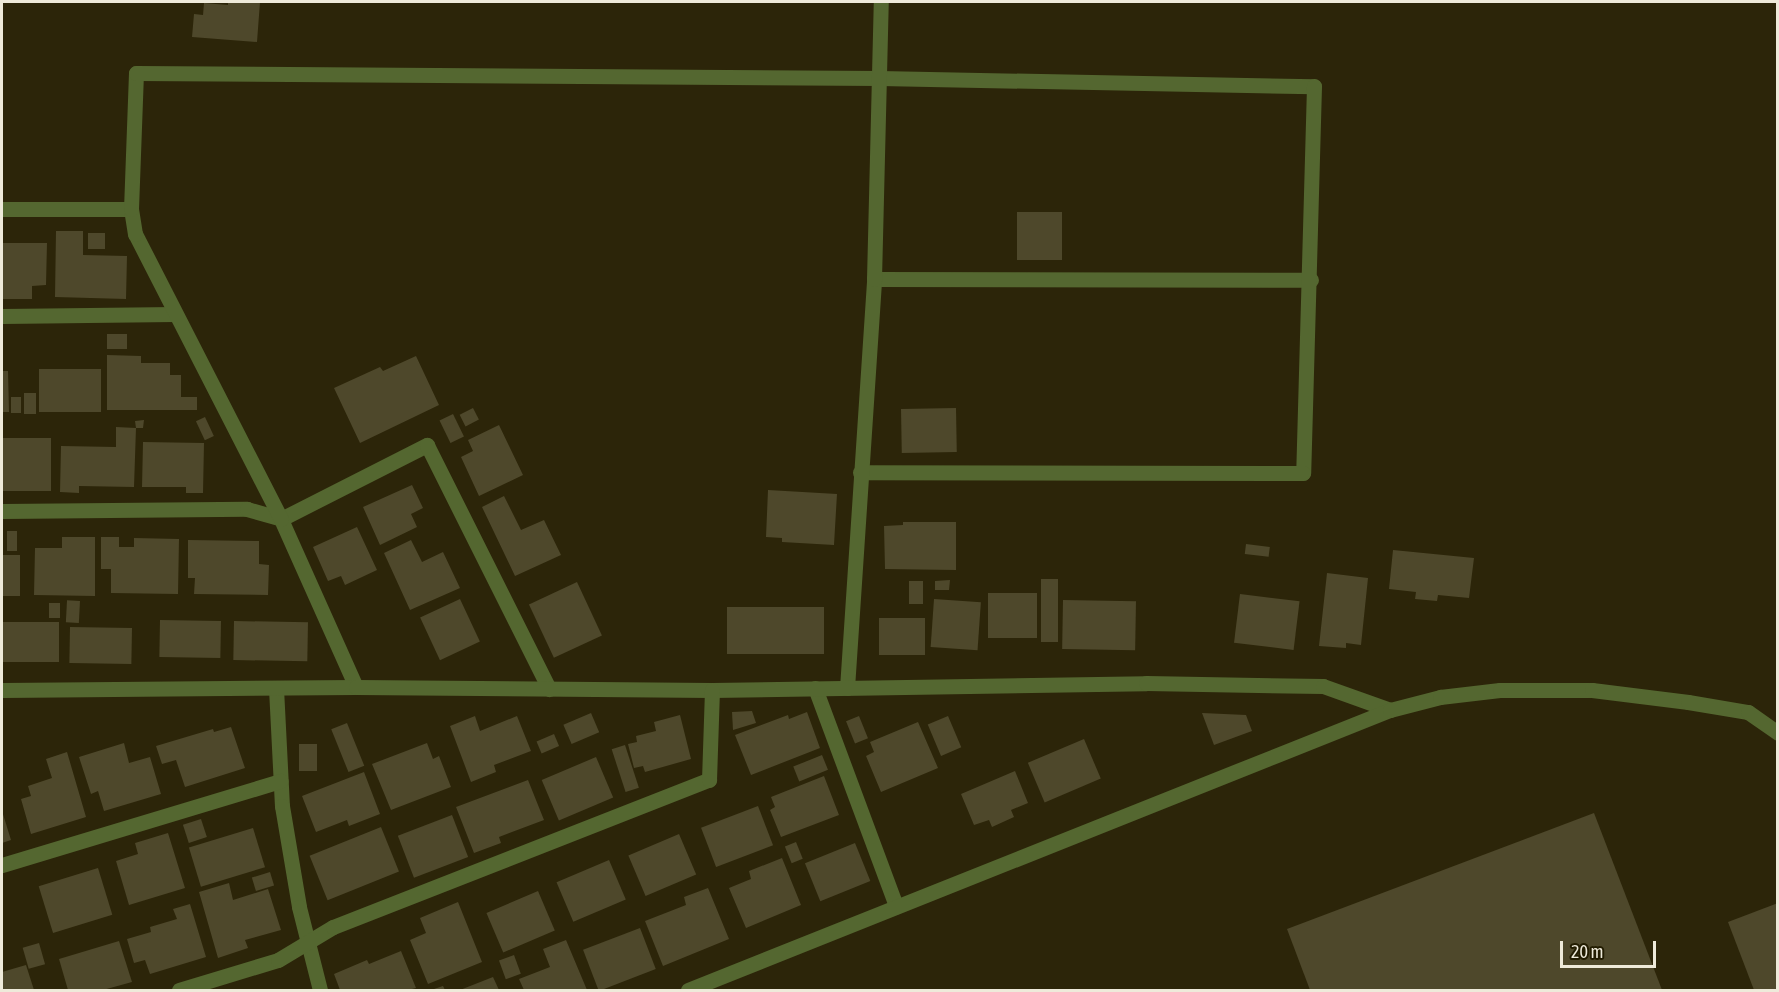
<!DOCTYPE html>
<style>
body{margin:0}
#map{position:relative;width:1779px;height:992px;overflow:hidden;background:#2c2509;font-family:"Asap Condensed",sans-serif}
div>[style]{position:absolute}
.building>*{inset:0;background:#4e482b;transform-origin:0 0}
.minor>*{height:15px;margin:-7.5px;padding:0 7.5px;transform-origin:7.5px;border-radius:7.5px;background:#546730}
span{translate:-50% -50%;white-space:nowrap;text-align:center;line-height:1.15;-webkit-text-stroke:6px #221c01;paint-order:stroke}
.frame{position:absolute;inset:0;border:3px solid #eeeada;pointer-events:none}
.scale{position:absolute;left:1560px;top:941px;width:96px;height:27px;box-sizing:border-box;border:3px solid #eeeada;border-top:0;padding-left:8px;font-size:18px;line-height:21px;white-space:nowrap;color:#eeeada;-webkit-text-stroke:4px #221c01;paint-order:stroke}
</style>
<div id="map">
<div class="building">
<div style="clip-path:polygon(228px 2px,260px 2px,257px 42px,192px 37px,194px 14px,203px 15px,204px 3px,228px 5px)"></div>
<div style="left:1017px;top:212px;width:45px;height:48px"></div>
<div style="clip-path:polygon(56px 231px,83px 231px,83px 255px,127px 256px,126px 299px,55px 297px)"></div>
<div style="left:88px;top:233px;width:17px;height:16px"></div>
<div style="clip-path:polygon(2px 243px,47px 243px,46px 285px,32px 286px,32px 299px,2px 299px)"></div>
<div style="left:107px;top:334px;width:20px;height:15px"></div>
<div style="clip-path:polygon(107px 355px,141px 356px,141px 363px,170px 363px,170px 375px,181px 375px,181px 397px,197px 397px,197px 410px,107px 410px)"></div>
<div style="clip-path:polygon(416px 356px,439px 405px,360px 443px,334px 388px,380px 367px,383px 371px)"></div>
<div style="left:39px;top:369px;width:62px;height:43px"></div>
<div style="clip-path:polygon(2px 371px,8px 371px,9px 412px,2px 412px)"></div>
<div style="left:24px;top:393px;width:12px;height:21px"></div>
<div style="left:11px;top:397px;width:10px;height:16px"></div>
<div style="left:473px;top:408px;width:13px;height:15px;rotate:63deg"></div>
<div style="left:956px;top:408px;width:44px;height:55px;rotate:89deg"></div>
<div style="left:453px;top:414px;width:25px;height:15px;rotate:64deg"></div>
<div style="left:205px;top:417px;width:21px;height:10px;rotate:65deg"></div>
<div style="clip-path:polygon(144px 420px,143px 428px,136px 428px,135px 421px)"></div>
<div style="clip-path:polygon(499px 425px,523px 475px,479px 496px,461px 457px,473px 451px,468px 440px)"></div>
<div style="clip-path:polygon(116px 427px,136px 428px,134px 487px,79px 486px,79px 493px,60px 492px,61px 446px,116px 447px)"></div>
<div style="left:2px;top:438px;width:49px;height:53px"></div>
<div style="clip-path:polygon(143px 442px,204px 443px,203px 493px,186px 493px,186px 487px,142px 487px)"></div>
<div style="clip-path:polygon(412px 485px,423px 508px,411px 514px,417px 527px,380px 545px,363px 507px)"></div>
<div style="clip-path:polygon(768px 490px,837px 494px,834px 545px,782px 542px,782px 538px,766px 537px)"></div>
<div style="clip-path:polygon(504px 496px,521px 530px,544px 520px,561px 555px,515px 576px,482px 507px)"></div>
<div style="clip-path:polygon(903px 522px,956px 522px,956px 570px,885px 569px,884px 526px,903px 525px)"></div>
<div style="clip-path:polygon(357px 527px,377px 570px,345px 585px,341px 576px,328px 581px,313px 547px)"></div>
<div style="left:7px;top:531px;width:10px;height:20px"></div>
<div style="clip-path:polygon(62px 537px,95px 537px,95px 596px,34px 595px,35px 548px,62px 548px)"></div>
<div style="clip-path:polygon(101px 537px,119px 537px,119px 547px,134px 547px,134px 538px,179px 539px,178px 594px,111px 593px,111px 569px,101px 569px)"></div>
<div style="clip-path:polygon(188px 540px,259px 541px,259px 564px,269px 565px,268px 595px,194px 594px,195px 578px,188px 578px)"></div>
<div style="clip-path:polygon(411px 540px,422px 562px,443px 552px,460px 588px,410px 610px,384px 553px)"></div>
<div style="left:1246px;top:544px;width:24px;height:10px;rotate:7deg"></div>
<div style="clip-path:polygon(1393px 550px,1474px 558px,1469px 598px,1438px 595px,1437px 601px,1415px 599px,1416px 592px,1389px 589px)"></div>
<div style="left:2px;top:555px;width:18px;height:41px"></div>
<div style="clip-path:polygon(1327px 573px,1368px 578px,1361px 645px,1346px 643px,1346px 648px,1319px 646px)"></div>
<div style="left:1041px;top:579px;width:17px;height:63px"></div>
<div style="clip-path:polygon(950px 580px,949px 590px,935px 590px,935px 581px)"></div>
<div style="left:909px;top:581px;width:14px;height:23px"></div>
<div style="left:577px;top:582px;width:59px;height:53px;rotate:65deg"></div>
<div style="left:1037px;top:593px;width:45px;height:49px;rotate:90deg"></div>
<div style="left:1240px;top:594px;width:60px;height:49px;rotate:7deg"></div>
<div style="left:460px;top:599px;width:47px;height:44px;rotate:65deg"></div>
<div style="left:934px;top:599px;width:47px;height:48px;rotate:4deg"></div>
<div style="left:1063px;top:600px;width:73px;height:49px;rotate:1deg"></div>
<div style="left:80px;top:601px;width:22px;height:13px;rotate:93deg"></div>
<div style="left:49px;top:603px;width:11px;height:15px"></div>
<div style="left:727px;top:607px;width:97px;height:47px"></div>
<div style="left:879px;top:618px;width:46px;height:37px"></div>
<div style="left:160px;top:620px;width:61px;height:37px;rotate:1deg"></div>
<div style="left:234px;top:621px;width:74px;height:39px;rotate:1deg"></div>
<div style="left:2px;top:622px;width:57px;height:40px"></div>
<div style="left:70px;top:627px;width:62px;height:36px;rotate:1deg"></div>
<div style="clip-path:polygon(752px 711px,756px 723px,733px 730px,732px 712px)"></div>
<div style="clip-path:polygon(807px 712px,820px 748px,751px 775px,735px 735px,788px 715px,789px 719px)"></div>
<div style="left:591px;top:713px;width:21px;height:30px;rotate:67deg"></div>
<div style="clip-path:polygon(1202px 713px,1246px 715px,1252px 731px,1214px 745px)"></div>
<div style="clip-path:polygon(680px 715px,691px 759px,645px 772px,643px 766px,634px 768px,628px 744px,637px 742px,636px 736px,656px 731px,654px 722px)"></div>
<div style="clip-path:polygon(475px 716px,480px 731px,517px 716px,531px 751px,494px 765px,496px 772px,471px 782px,450px 726px)"></div>
<div style="left:859px;top:716px;width:24px;height:14px;rotate:68deg"></div>
<div style="left:948px;top:716px;width:34px;height:22px;rotate:67deg"></div>
<div style="clip-path:polygon(918px 722px,938px 768px,881px 792px,866px 756px,874px 752px,870px 742px)"></div>
<div style="left:347px;top:723px;width:46px;height:17px;rotate:68deg"></div>
<div style="clip-path:polygon(231px 727px,245px 768px,185px 787px,176px 760px,162px 764px,156px 746px,213px 729px,214px 732px)"></div>
<div style="left:554px;top:734px;width:13px;height:19px;rotate:67deg"></div>
<div style="left:1084px;top:739px;width:43px;height:61px;rotate:67deg"></div>
<div style="clip-path:polygon(124px 743px,129px 763px,150px 757px,161px 794px,104px 811px,98px 791px,91px 794px,79px 757px)"></div>
<div style="clip-path:polygon(427px 743px,433px 759px,439px 756px,451px 787px,391px 810px,372px 764px)"></div>
<div style="left:317px;top:744px;width:27px;height:18px;rotate:90deg"></div>
<div style="left:625px;top:745px;width:45px;height:14px;rotate:72deg"></div>
<div style="clip-path:polygon(67px 752px,86px 817px,31px 834px,21px 799px,31px 796px,28px 786px,52px 778px,46px 759px)"></div>
<div style="left:822px;top:755px;width:16px;height:31px;rotate:68deg"></div>
<div style="left:596px;top:757px;width:44px;height:59px;rotate:67deg"></div>
<div style="clip-path:polygon(1015px 771px,1028px 803px,1011px 810px,1014px 817px,992px 827px,989px 820px,974px 825px,961px 794px)"></div>
<div style="clip-path:polygon(364px 772px,380px 814px,349px 826px,347px 820px,316px 832px,302px 796px)"></div>
<div style="clip-path:polygon(824px 776px,839px 815px,781px 837px,770px 810px,775px 807px,771px 797px)"></div>
<div style="clip-path:polygon(528px 780px,544px 820px,499px 837px,501px 843px,474px 853px,456px 807px)"></div>
<div style="left:758px;top:806px;width:42px;height:61px;rotate:69deg"></div>
<div style="clip-path:polygon(2px 811px,11px 840px,2px 843px)"></div>
<div style="clip-path:polygon(1594px 813px,1662px 990px,1310px 990px,1287px 929px)"></div>
<div style="left:452px;top:815px;width:45px;height:58px;rotate:69deg"></div>
<div style="left:201px;top:819px;width:19px;height:19px;rotate:72deg"></div>
<div style="left:381px;top:827px;width:48px;height:77px;rotate:68deg"></div>
<div style="left:253px;top:828px;width:41px;height:67px;rotate:73deg"></div>
<div style="clip-path:polygon(168px 833px,185px 888px,129px 905px,116px 861px,138px 854px,135px 843px)"></div>
<div style="left:679px;top:834px;width:44px;height:55px;rotate:67deg"></div>
<div style="left:796px;top:842px;width:18px;height:12px;rotate:68deg"></div>
<div style="left:855px;top:843px;width:41px;height:54px;rotate:68deg"></div>
<div style="clip-path:polygon(782px 858px,801px 905px,746px 928px,729px 888px,751px 879px,749px 871px)"></div>
<div style="left:609px;top:860px;width:43px;height:57px;rotate:67deg"></div>
<div style="left:98px;top:868px;width:49px;height:62px;rotate:73deg"></div>
<div style="left:270px;top:872px;width:14px;height:19px;rotate:73deg"></div>
<div style="clip-path:polygon(229px 883px,233px 900px,268px 889px,281px 930px,245px 940px,248px 948px,218px 958px,199px 892px)"></div>
<div style="clip-path:polygon(708px 888px,729px 939px,663px 966px,645px 921px,686px 905px,684px 897px)"></div>
<div style="left:538px;top:891px;width:43px;height:56px;rotate:67deg"></div>
<div style="clip-path:polygon(458px 902px,482px 962px,428px 984px,410px 940px,426px 933px,420px 918px)"></div>
<div style="clip-path:polygon(1778px 903px,1778px 990px,1754px 990px,1728px 922px)"></div>
<div style="clip-path:polygon(190px 904px,206px 957px,150px 974px,145px 960px,134px 963px,127px 939px,151px 932px,150px 927px,177px 919px,173px 909px)"></div>
<div style="left:640px;top:928px;width:44px;height:61px;rotate:69deg"></div>
<div style="clip-path:polygon(566px 940px,587px 990px,524px 990px,519px 979px,550px 967px,543px 949px)"></div>
<div style="clip-path:polygon(119px 941px,132px 982px,103px 990px,68px 990px,59px 959px)"></div>
<div style="left:39px;top:943px;width:22px;height:17px;rotate:74deg"></div>
<div style="clip-path:polygon(401px 951px,416px 988px,408px 990px,340px 990px,334px 974px,367px 960px,369px 964px)"></div>
<div style="left:514px;top:955px;width:20px;height:16px;rotate:70deg"></div>
<div style="clip-path:polygon(26px 965px,34px 990px,2px 990px,2px 972px)"></div>
<div style="clip-path:polygon(493px 977px,499px 990px,460px 990px)"></div>
<div style="clip-path:polygon(443px 986px,445px 990px,431px 990px)"></div>
</div>
<div class="minor">
<div style="left:2px;top:209px;width:129px"></div>
<div style="left:874px;top:279px;width:437px;rotate:0.1deg"></div>
<div style="left:2px;top:316px;width:173px;rotate:-0.7deg"></div>
<div style="left:2px;top:511px;width:245px;rotate:-0.5deg"></div>
<div style="left:247px;top:509px;width:35px;rotate:16deg"></div>
<div style="left:281px;top:519px;width:164px;rotate:-26.9deg"></div>
<div style="left:427px;top:445px;width:273px;rotate:63.4deg"></div>
<div style="left:356px;top:687px;width:184px;rotate:-114.1deg"></div>
<div style="left:281px;top:519px;width:320px;rotate:-117.1deg"></div>
<div style="left:135px;top:234px;width:25px;rotate:-99deg"></div>
<div style="left:131px;top:209px;width:136px;rotate:-87.9deg"></div>
<div style="left:136px;top:73px;width:743px;rotate:0.39deg"></div>
<div style="left:879px;top:78px;width:435px;rotate:1.1deg"></div>
<div style="left:1314px;top:86px;width:387px;rotate:91.6deg"></div>
<div style="left:1303px;top:473px;width:443px;rotate:-179.9deg"></div>
<div style="left:276px;top:688px;width:118px;rotate:87.1deg"></div>
<div style="left:282px;top:806px;width:102px;rotate:80.4deg"></div>
<div style="left:299px;top:907px;width:86px;rotate:75.8deg"></div>
<div style="left:815px;top:688px;width:233px;rotate:69.6deg"></div>
<div style="left:847px;top:688px;width:410px;rotate:-86.2deg"></div>
<div style="left:874px;top:279px;width:277px;rotate:-88.6deg"></div>
<div style="left:2px;top:690px;width:354px;rotate:-0.5deg"></div>
<div style="left:356px;top:687px;width:356px;rotate:0.5deg"></div>
<div style="left:712px;top:690px;width:434px;rotate:-0.9deg"></div>
<div style="left:1146px;top:683px;width:177px;rotate:1deg"></div>
<div style="left:1323px;top:686px;width:71px;rotate:19.7deg"></div>
<div style="left:2px;top:865px;width:291px;rotate:-16.8deg"></div>
<div style="left:179px;top:990px;width:103px;rotate:-16.9deg"></div>
<div style="left:278px;top:960px;width:64px;rotate:-31deg"></div>
<div style="left:333px;top:927px;width:404px;rotate:-21.4deg"></div>
<div style="left:709px;top:780px;width:90px;rotate:-88.1deg"></div>
<div style="left:688px;top:990px;width:756px;rotate:-21.75deg"></div>
<div style="left:1390px;top:710px;width:52px;rotate:-14.6deg"></div>
<div style="left:1440px;top:697px;width:60px;rotate:-6.7deg"></div>
<div style="left:1500px;top:690px;width:92px"></div>
<div style="left:1592px;top:690px;width:97px;rotate:7.1deg"></div>
<div style="left:1688px;top:702px;width:61px;rotate:9.5deg"></div>
<div style="left:1748px;top:712px;width:37px;rotate:35deg"></div>
</div>
<div class="frame"></div>
<div class="scale">20 m</div>
</div>
